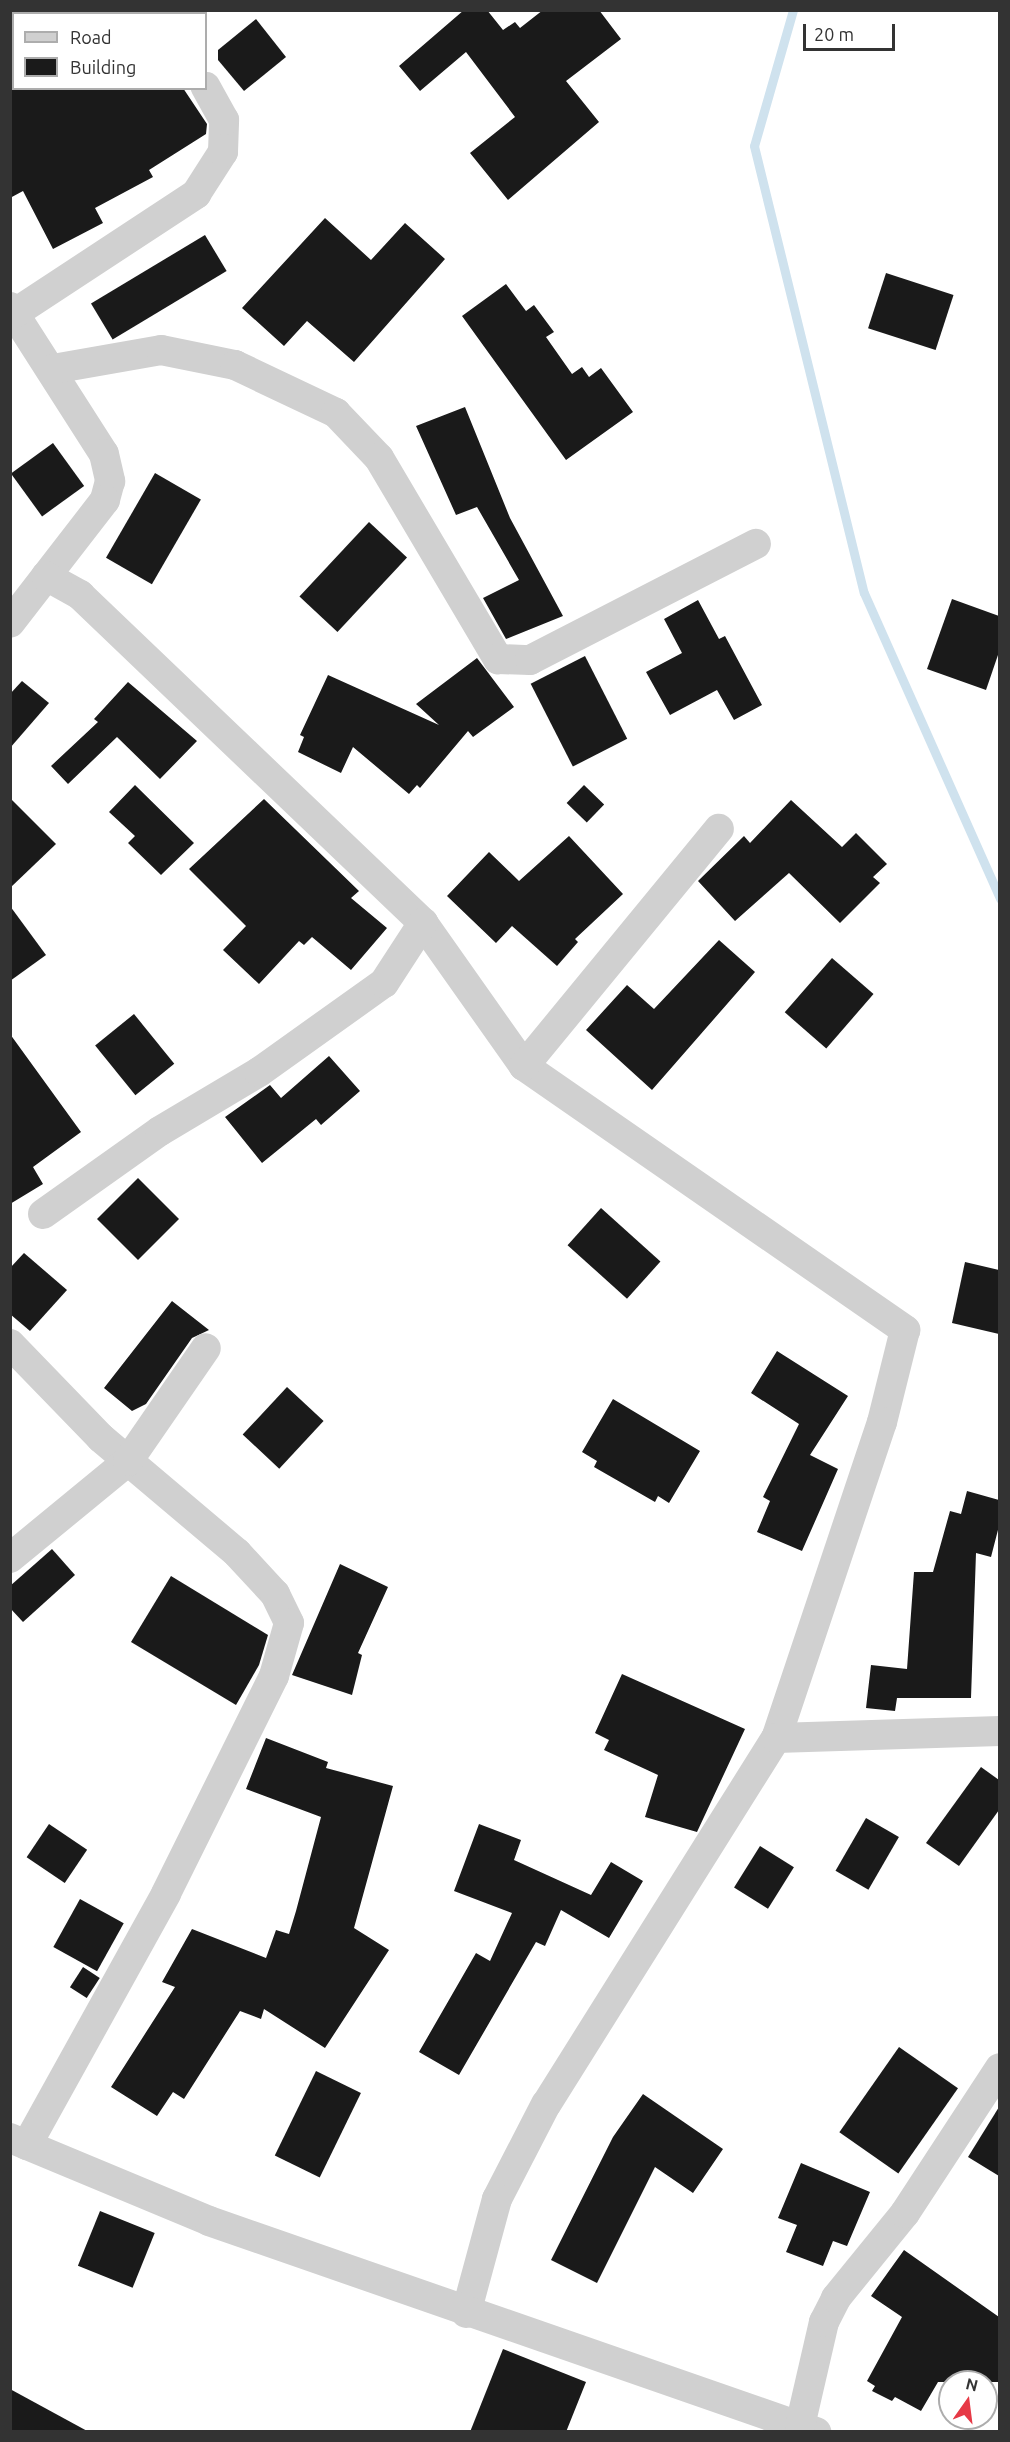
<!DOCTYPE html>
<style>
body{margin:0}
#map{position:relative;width:1010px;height:2442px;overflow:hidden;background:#fff;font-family:Ubuntu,sans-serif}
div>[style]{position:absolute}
.stream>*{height:9px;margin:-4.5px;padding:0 4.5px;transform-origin:4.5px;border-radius:4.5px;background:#cfe2ee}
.building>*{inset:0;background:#1a1a1a;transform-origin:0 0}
.minor>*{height:30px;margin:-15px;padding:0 15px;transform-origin:15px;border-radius:15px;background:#d0d0d0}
span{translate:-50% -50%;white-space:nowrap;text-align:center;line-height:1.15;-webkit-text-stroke:6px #fff;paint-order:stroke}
.frame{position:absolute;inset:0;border:12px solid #333;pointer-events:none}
.legend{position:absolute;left:12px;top:12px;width:195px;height:78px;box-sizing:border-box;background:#fff;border:2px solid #adadad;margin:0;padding:8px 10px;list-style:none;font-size:18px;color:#333}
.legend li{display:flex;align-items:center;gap:12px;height:30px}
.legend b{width:30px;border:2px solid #adadad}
.north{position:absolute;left:938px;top:2370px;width:60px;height:60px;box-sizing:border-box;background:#fff;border:2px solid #adadad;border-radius:50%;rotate:14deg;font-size:16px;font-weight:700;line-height:24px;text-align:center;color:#333}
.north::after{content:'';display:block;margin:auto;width:21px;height:27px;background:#e63946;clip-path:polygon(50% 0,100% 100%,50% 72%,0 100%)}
.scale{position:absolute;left:803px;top:24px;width:92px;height:27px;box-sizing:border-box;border:3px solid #333;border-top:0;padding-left:8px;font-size:18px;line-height:21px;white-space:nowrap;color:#333;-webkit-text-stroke:4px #fff;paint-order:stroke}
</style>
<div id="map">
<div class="stream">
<div style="left:793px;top:10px;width:141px;rotate:106deg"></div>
<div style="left:754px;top:146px;width:460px;rotate:76.2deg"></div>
<div style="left:864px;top:593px;width:335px;rotate:66deg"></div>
</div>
<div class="building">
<div style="clip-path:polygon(464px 10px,487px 10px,503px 30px,515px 22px,520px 28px,543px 10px,599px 10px,621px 39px,566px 81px,599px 122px,508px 200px,470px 153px,515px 117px,466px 52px,420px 91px,399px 66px)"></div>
<div style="clip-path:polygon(256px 19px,286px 57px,244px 91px,218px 60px,218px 50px)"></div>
<div style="clip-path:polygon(10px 88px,183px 88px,207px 124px,206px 134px,149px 170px,153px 177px,95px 208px,103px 223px,53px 249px,23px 191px,10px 198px)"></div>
<div style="clip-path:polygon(325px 218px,371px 260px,405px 223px,445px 259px,354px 362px,307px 321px,284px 346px,242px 308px)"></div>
<div style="left:205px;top:235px;width:42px;height:133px;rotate:59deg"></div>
<div style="left:886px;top:273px;width:71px;height:58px;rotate:18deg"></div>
<div style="clip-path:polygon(506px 284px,526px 311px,534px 305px,554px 332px,546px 337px,572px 374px,582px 367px,589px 377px,601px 368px,633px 412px,566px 460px,462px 316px)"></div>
<div style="clip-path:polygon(465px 407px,510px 518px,563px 616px,506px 639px,483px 598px,519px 580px,477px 507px,456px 515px,416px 426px)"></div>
<div style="left:53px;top:443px;width:53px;height:52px;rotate:54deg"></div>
<div style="left:155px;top:473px;width:53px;height:98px;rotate:30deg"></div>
<div style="left:369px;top:522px;width:52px;height:102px;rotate:43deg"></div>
<div style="clip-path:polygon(952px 599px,999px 616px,999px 652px,986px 690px,927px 669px)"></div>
<div style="clip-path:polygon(698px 600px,719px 639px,725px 636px,762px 705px,734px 720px,717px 690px,670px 715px,646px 672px,682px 653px,664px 619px)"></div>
<div style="left:585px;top:656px;width:93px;height:61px;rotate:63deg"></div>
<div style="clip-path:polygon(477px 658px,514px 707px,473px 737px,468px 731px,420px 788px,417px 785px,409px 794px,353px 747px,341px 773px,298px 752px,304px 737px,300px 735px,328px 675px,439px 725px,416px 704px)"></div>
<div style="clip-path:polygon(22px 681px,49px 703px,10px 748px,10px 694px)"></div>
<div style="clip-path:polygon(128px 682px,197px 741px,160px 779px,117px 737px,68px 784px,51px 766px,98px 722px,94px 719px)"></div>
<div style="clip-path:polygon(135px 785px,194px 843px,161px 875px,128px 843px,135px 836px,109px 812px)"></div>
<div style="left:584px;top:785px;width:28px;height:25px;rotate:44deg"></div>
<div style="clip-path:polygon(10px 798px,56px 844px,10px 888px)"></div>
<div style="clip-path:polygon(264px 799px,359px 891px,351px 898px,387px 928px,351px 970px,312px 937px,304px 945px,299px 941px,259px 984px,223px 950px,246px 926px,189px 869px)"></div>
<div style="clip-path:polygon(791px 800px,842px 847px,856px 833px,887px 864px,873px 877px,880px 883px,840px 923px,789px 873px,735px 921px,698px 881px,744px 836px,750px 843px)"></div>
<div style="clip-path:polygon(569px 836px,623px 894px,575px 939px,578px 942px,557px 966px,512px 926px,496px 943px,447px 896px,489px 852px,519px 881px)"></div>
<div style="clip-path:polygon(10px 906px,46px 955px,10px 981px)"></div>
<div style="clip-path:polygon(719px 940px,755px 972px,652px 1090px,586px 1030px,627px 985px,654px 1009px)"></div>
<div style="left:832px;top:958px;width:55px;height:72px;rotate:41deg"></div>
<div style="left:134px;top:1014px;width:64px;height:50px;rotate:51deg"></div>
<div style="clip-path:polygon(10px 1034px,81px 1132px,33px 1167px,43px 1184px,10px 1204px)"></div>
<div style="clip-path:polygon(329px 1056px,360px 1091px,321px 1125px,316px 1119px,262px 1163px,225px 1117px,270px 1085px,281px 1098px)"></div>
<div style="left:138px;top:1178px;width:58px;height:58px;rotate:45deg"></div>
<div style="left:601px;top:1208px;width:80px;height:50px;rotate:42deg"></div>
<div style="clip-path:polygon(24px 1253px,67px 1290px,30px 1331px,10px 1314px,10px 1268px)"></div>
<div style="clip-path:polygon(965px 1262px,999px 1270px,999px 1334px,952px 1323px)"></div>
<div style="clip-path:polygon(172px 1301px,209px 1330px,192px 1338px,146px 1404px,132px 1411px,104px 1388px)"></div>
<div style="clip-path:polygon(777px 1351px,848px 1396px,810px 1455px,838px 1469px,802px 1551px,757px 1532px,770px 1501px,763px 1497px,799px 1424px,751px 1393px)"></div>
<div style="left:287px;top:1387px;width:50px;height:65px;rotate:43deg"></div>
<div style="clip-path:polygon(613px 1399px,700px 1451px,669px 1503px,658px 1496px,655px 1502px,594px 1467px,597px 1461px,582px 1452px)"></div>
<div style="clip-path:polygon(967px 1491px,999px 1500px,999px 1526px,991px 1557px,976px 1553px,971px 1698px,897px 1698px,895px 1711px,866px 1708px,871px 1665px,907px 1669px,914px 1572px,933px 1572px,950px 1511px,961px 1514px)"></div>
<div style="clip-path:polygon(52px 1549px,75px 1575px,23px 1622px,10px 1608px,10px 1586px)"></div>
<div style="clip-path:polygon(340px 1564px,388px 1587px,358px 1653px,362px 1655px,352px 1695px,292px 1675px)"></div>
<div style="clip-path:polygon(171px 1576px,268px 1635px,259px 1665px,236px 1705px,131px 1642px)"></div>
<div style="clip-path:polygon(622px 1674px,745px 1729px,697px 1832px,645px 1817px,658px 1775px,604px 1750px,609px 1740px,595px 1733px)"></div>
<div style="clip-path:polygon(266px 1738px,328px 1762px,326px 1768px,393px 1786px,354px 1928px,389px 1950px,325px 2048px,264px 2009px,261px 2019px,240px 2011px,184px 2099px,173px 2092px,157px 2116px,111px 2087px,175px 1987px,162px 1982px,192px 1929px,266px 1958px,276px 1930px,289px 1934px,296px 1911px,321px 1817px,246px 1789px)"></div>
<div style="clip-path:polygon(981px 1767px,999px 1780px,999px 1810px,959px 1866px,926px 1843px)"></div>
<div style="left:866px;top:1818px;width:38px;height:61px;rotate:30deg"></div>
<div style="left:49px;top:1824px;width:46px;height:40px;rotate:34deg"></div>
<div style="clip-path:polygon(479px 1824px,521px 1840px,514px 1860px,591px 1895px,611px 1862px,643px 1881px,609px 1938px,561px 1910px,545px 1946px,536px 1942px,459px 2075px,419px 2052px,476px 1953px,490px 1961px,512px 1913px,454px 1891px)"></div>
<div style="left:760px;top:1846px;width:40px;height:49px;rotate:32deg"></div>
<div style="left:80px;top:1899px;width:50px;height:55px;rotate:29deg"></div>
<div style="left:83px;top:1967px;width:20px;height:24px;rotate:33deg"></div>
<div style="left:899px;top:2047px;width:72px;height:104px;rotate:35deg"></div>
<div style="left:316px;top:2071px;width:50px;height:94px;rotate:26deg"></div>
<div style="clip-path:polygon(643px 2094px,723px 2149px,693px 2193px,655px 2167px,597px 2283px,551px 2260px,613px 2137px)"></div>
<div style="clip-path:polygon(999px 2107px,999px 2176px,968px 2157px)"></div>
<div style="clip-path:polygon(801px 2163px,870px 2192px,847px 2246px,833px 2241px,823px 2266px,786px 2252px,797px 2225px,778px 2218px)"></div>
<div style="left:100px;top:2211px;width:59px;height:59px;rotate:22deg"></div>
<div style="clip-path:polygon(904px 2250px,999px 2317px,999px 2382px,938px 2382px,921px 2411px,895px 2397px,892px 2401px,872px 2391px,875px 2386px,867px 2381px,902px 2317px,871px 2296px)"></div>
<div style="clip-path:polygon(503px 2349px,586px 2382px,566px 2432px,470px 2432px)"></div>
<div style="clip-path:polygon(10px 2389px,89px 2432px,10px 2432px)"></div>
</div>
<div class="minor">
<div style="left:159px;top:10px;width:4px;rotate:63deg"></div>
<div style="left:10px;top:307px;width:174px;rotate:57.4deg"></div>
<div style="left:104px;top:454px;width:28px;rotate:77deg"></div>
<div style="left:110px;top:481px;width:20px;rotate:105deg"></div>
<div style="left:105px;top:500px;width:155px;rotate:127.7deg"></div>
<div style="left:15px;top:313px;width:217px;rotate:-33.3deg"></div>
<div style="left:196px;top:194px;width:50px;rotate:-57.3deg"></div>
<div style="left:223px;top:152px;width:32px;rotate:-88deg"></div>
<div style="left:224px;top:120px;width:38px;rotate:-119deg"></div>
<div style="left:53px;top:369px;width:110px;rotate:-10deg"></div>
<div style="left:161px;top:350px;width:76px;rotate:11.5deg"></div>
<div style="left:235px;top:365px;width:112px;rotate:25.4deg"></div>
<div style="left:336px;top:413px;width:62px;rotate:46.3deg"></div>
<div style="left:379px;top:458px;width:234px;rotate:59.4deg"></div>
<div style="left:498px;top:659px;width:32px;rotate:2deg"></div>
<div style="left:530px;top:660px;width:254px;rotate:-27.2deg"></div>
<div style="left:46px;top:576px;width:39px;rotate:29deg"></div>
<div style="left:80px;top:595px;width:475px;rotate:43.7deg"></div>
<div style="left:423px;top:923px;width:175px;rotate:54.8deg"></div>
<div style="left:524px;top:1066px;width:464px;rotate:34.7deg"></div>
<div style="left:905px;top:1330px;width:95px;rotate:104deg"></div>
<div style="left:882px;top:1422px;width:333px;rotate:108.5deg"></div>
<div style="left:776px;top:1738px;width:432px;rotate:122.1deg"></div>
<div style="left:546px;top:2104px;width:107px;rotate:117.3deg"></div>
<div style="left:497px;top:2199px;width:118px;rotate:105.2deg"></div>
<div style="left:524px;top:1066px;width:307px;rotate:-50.6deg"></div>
<div style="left:43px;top:1214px;width:143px;rotate:-35.4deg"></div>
<div style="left:160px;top:1131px;width:115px;rotate:-30.8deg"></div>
<div style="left:259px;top:1072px;width:153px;rotate:-35.5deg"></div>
<div style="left:384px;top:983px;width:72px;rotate:-57deg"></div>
<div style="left:10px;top:1344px;width:131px;rotate:45.9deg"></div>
<div style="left:101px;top:1438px;width:178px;rotate:40.2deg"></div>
<div style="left:237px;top:1553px;width:56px;rotate:47.2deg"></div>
<div style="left:275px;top:1594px;width:32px;rotate:64deg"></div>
<div style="left:289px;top:1623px;width:55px;rotate:105.8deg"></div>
<div style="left:274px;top:1676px;width:243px;rotate:116.4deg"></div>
<div style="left:166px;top:1894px;width:287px;rotate:119deg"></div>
<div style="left:10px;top:1558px;width:153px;rotate:-39.4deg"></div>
<div style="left:128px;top:1461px;width:137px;rotate:-55.4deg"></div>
<div style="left:776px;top:1738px;width:224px;rotate:-1.8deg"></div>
<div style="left:10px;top:2138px;width:216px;rotate:22.6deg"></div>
<div style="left:209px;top:2221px;width:643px;rotate:19.17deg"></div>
<div style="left:800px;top:2426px;width:107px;rotate:-77deg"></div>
<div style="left:824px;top:2322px;width:27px;rotate:-63deg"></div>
<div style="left:836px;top:2298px;width:109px;rotate:-50.9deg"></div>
<div style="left:905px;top:2213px;width:173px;rotate:-56.8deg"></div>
</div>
<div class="frame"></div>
<ul class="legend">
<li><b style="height:8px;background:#d0d0d0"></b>Road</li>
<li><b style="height:16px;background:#1a1a1a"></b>Building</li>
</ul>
<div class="north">N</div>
<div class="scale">20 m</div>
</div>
